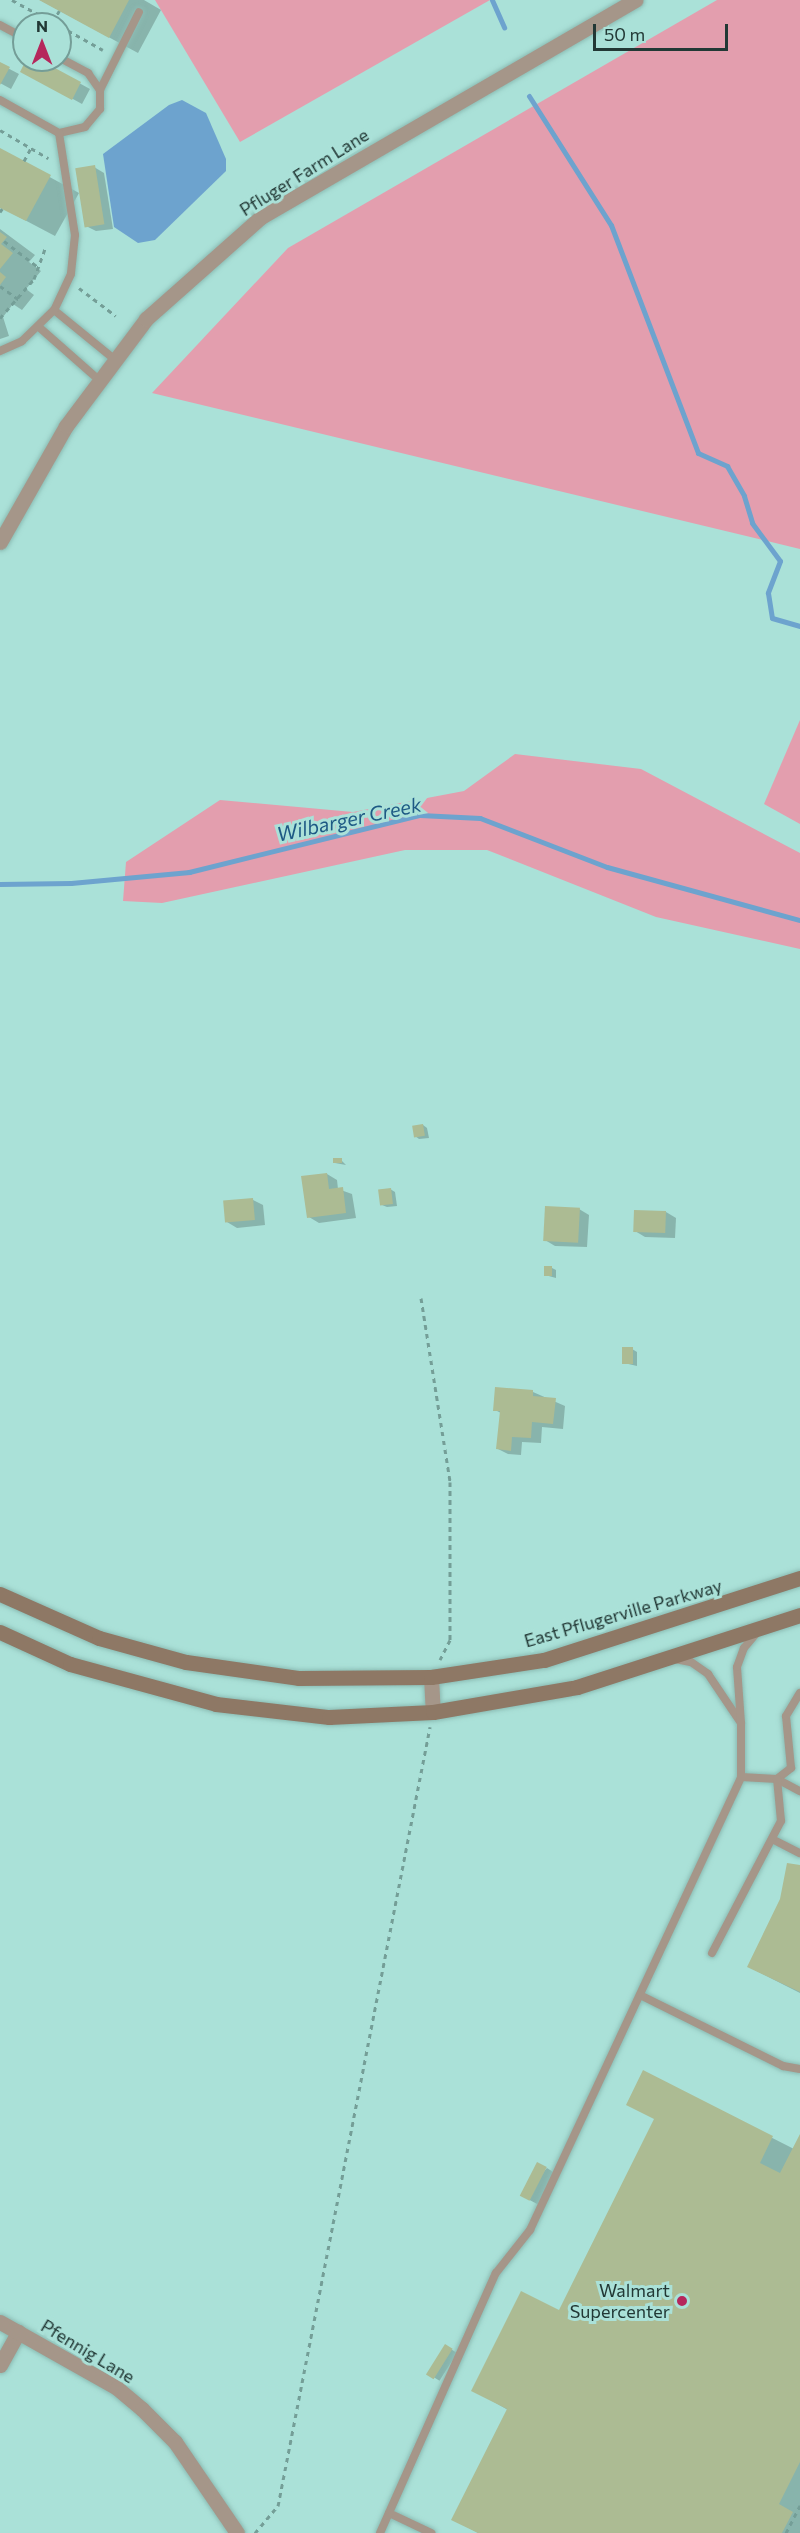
<!DOCTYPE html>
<style>
body{margin:0}
#map{position:relative;width:800px;height:2533px;overflow:hidden;background:#aae1d8;font-family:Commissioner,sans-serif}
div>[style]{position:absolute}
.green>*{inset:0;background:#e39eae}
.water>*{inset:0;background:#6da3ce}
.shadow>*{inset:0;background:#0003;transform-origin:0 0}
.stream>*{height:5px;margin:-2.5px;padding:0 2.5px;transform-origin:2.5px;border-radius:2.5px;background:#6da3ce}
.building>*{inset:0;background:#acbb93;transform-origin:0 0}
.path>*{height:3px;margin-top:-1.5px;transform-origin:0;background:repeating-linear-gradient(90deg,#749e97 0 4.5px,transparent 0 9px)}
.roads{filter:drop-shadow(0 0 2px #8cbcb4) drop-shadow(0 0 2px #8cbcb4)}
.service>*{height:8px;margin:-4px;padding:0 4px;transform-origin:4px;border-radius:4px;background:#a59689}
.minor>*{height:15px;margin:-7.5px;padding:0 7.5px;transform-origin:7.5px;border-radius:7.5px;background:#a59689}
.tertiary>*{height:15px;margin:-7.5px;padding:0 7.5px;transform-origin:7.5px;border-radius:7.5px;background:#a59689}
.secondary>*{height:15px;margin:-7.5px;padding:0 7.5px;transform-origin:7.5px;border-radius:7.5px;background:#8e7865}
.dots>*{width:16px;height:16px;translate:-50% -50%;box-sizing:border-box;border:3px solid #aae1d8;border-radius:50%}
span{translate:-50% -50%;white-space:nowrap;text-align:center;line-height:1.15;-webkit-text-stroke:6px #aae1d8;paint-order:stroke}
.street-label{font-size:18px;color:#223835}
.poi-label{font-size:18px;color:#223835}
.right{translate:-100% -50%;text-align:right}
.water-label{font-size:20px;color:#1d5984;font-style:italic}
.north{position:absolute;left:12px;top:12px;width:60px;height:60px;box-sizing:border-box;background:#aae1d8;border:2px solid #749d97;border-radius:50%;rotate:0deg;font-size:16px;font-weight:700;line-height:24px;text-align:center;color:#223835}
.north::after{content:'';display:block;margin:auto;width:21px;height:27px;background:#b5275c;clip-path:polygon(50% 0,100% 100%,50% 72%,0 100%)}
.scale{position:absolute;left:593px;top:24px;width:135px;height:27px;box-sizing:border-box;border:3px solid #223835;border-top:0;padding-left:8px;font-size:18px;line-height:21px;white-space:nowrap;color:#223835;-webkit-text-stroke:4px #aae1d8;paint-order:stroke}
</style>
<div id="map">
<div class="green">
<div style="clip-path:polygon(155px 0,490px 0,240px 142px)"></div>
<div style="clip-path:polygon(717px 0,800px 0,800px 549px,152px 393px,288px 248px)"></div>
<div style="clip-path:polygon(800px 720px,800px 824px,764px 804px)"></div>
<div style="clip-path:polygon(515px 754px,641px 769px,800px 853px,800px 949px,656px 917px,487px 850px,405px 850px,162px 903px,123px 901px,126px 862px,220px 800px,353px 812px,464px 791px)"></div>
</div>
<div class="water">
<div style="clip-path:polygon(182px 100px,206px 113px,226px 159px,226px 171px,155px 240px,138px 243px,114px 227px,103px 154px,169px 105px)"></div>
</div>
<div class="shadow">
<div style="clip-path:polygon(40px 0,144px 0,161px 10px,138px 53px)"></div>
<div style="clip-path:polygon(28px 60px,37px 60px,90px 89px,82px 104px,22px 71px)"></div>
<div style="clip-path:polygon(0 64px,19px 74px,11px 89px,0 83px)"></div>
<div style="clip-path:polygon(0 150px,79px 193px,55px 236px,0 207px)"></div>
<div style="clip-path:polygon(94px 167px,104px 173px,113px 229px,96px 231px,86px 226px)"></div>
<div style="clip-path:polygon(0 229px,35px 255px,29px 262px,41px 271px,26px 289px,34px 295px,22px 310px,13px 304px,3px 317px,9px 336px,0 339px)"></div>
<div style="clip-path:polygon(423px 1125px,427px 1128px,429px 1138px,419px 1139px,415px 1136px)"></div>
<div style="clip-path:polygon(341px 1160px,346px 1165px,335px 1163px)"></div>
<div style="clip-path:polygon(327px 1174px,337px 1180px,338px 1189px,352px 1194px,356px 1218px,319px 1223px,309px 1217px)"></div>
<div style="clip-path:polygon(390px 1189px,395px 1192px,397px 1206px,387px 1207px,382px 1205px)"></div>
<div style="clip-path:polygon(253px 1200px,263px 1205px,265px 1225px,237px 1228px,227px 1222px)"></div>
<div style="clip-path:polygon(579px 1209px,589px 1215px,587px 1247px,555px 1246px,545px 1240px)"></div>
<div style="clip-path:polygon(666px 1212px,676px 1218px,675px 1238px,645px 1237px,635px 1231px)"></div>
<div style="clip-path:polygon(552px 1268px,556px 1270px,556px 1278px,545px 1275px)"></div>
<div style="clip-path:polygon(632px 1349px,637px 1352px,637px 1366px,624px 1363px)"></div>
<div style="clip-path:polygon(533px 1392px,565px 1406px,563px 1429px,542px 1427px,541px 1443px,522px 1442px,521px 1455px,508px 1454px,498px 1449px,501px 1413px,495px 1410px)"></div>
<div style="clip-path:polygon(800px 1867px,800px 1993px,749px 1967px)"></div>
<div style="clip-path:polygon(643px 2072px,794px 2149px,800px 2137px,800px 2533px,478px 2533px,453px 2519px,508px 2410px,473px 2390px,559px 2312px,656px 2120px)"></div>
<div style="clip-path:polygon(547px 2168px,556px 2174px,541px 2206px,522px 2196px)"></div>
<div style="left:446px;top:2346px;width:13px;height:33px;rotate:32deg"></div>
</div>
<div class="stream">
<div style="left:492px;top:0;width:30px;rotate:66deg"></div>
<div style="left:529px;top:96px;width:153px;rotate:57.6deg"></div>
<div style="left:611px;top:225px;width:244px;rotate:69.1deg"></div>
<div style="left:698px;top:453px;width:32px;rotate:24deg"></div>
<div style="left:727px;top:466px;width:34px;rotate:60deg"></div>
<div style="left:744px;top:496px;width:28px;rotate:73deg"></div>
<div style="left:752px;top:523px;width:47px;rotate:53.6deg"></div>
<div style="left:780px;top:561px;width:34px;rotate:111deg"></div>
<div style="left:768px;top:593px;width:25px;rotate:81deg"></div>
<div style="left:772px;top:618px;width:29px;rotate:16deg"></div>
<div style="left:0;top:884px;width:71px;rotate:-0.8deg"></div>
<div style="left:71px;top:883px;width:119px;rotate:-5.3deg"></div>
<div style="left:189px;top:872px;width:238px;rotate:-13.9deg"></div>
<div style="left:420px;top:815px;width:60px;rotate:2.9deg"></div>
<div style="left:480px;top:818px;width:136px;rotate:21.1deg"></div>
<div style="left:607px;top:867px;width:200px;rotate:15.4deg"></div>
</div>
<div class="building">
<div style="clip-path:polygon(39px 0,129px 0,109px 38px)"></div>
<div style="clip-path:polygon(26px 60px,40px 60px,81px 82px,72px 100px,20px 72px)"></div>
<div style="clip-path:polygon(0 62px,10px 67px,0 85px)"></div>
<div style="clip-path:polygon(0 148px,51px 175px,26px 221px,0 208px)"></div>
<div style="left:95px;top:165px;width:60px;height:20px;rotate:81deg"></div>
<div style="clip-path:polygon(0 232px,7px 237px,1px 244px,13px 253px,0 269px)"></div>
<div style="clip-path:polygon(0 272px,6px 277px,0 285px)"></div>
<div style="left:423px;top:1124px;width:12px;height:11px;rotate:81deg"></div>
<div style="left:342px;top:1158px;width:5px;height:9px;rotate:90deg"></div>
<div style="clip-path:polygon(327px 1173px,329px 1189px,343px 1187px,346px 1213px,307px 1218px,301px 1176px)"></div>
<div style="left:391px;top:1188px;width:16px;height:13px;rotate:83deg"></div>
<div style="left:253px;top:1198px;width:22px;height:30px;rotate:85deg"></div>
<div style="left:545px;top:1206px;width:35px;height:35px;rotate:3deg"></div>
<div style="left:634px;top:1210px;width:32px;height:22px;rotate:2deg"></div>
<div style="left:544px;top:1266px;width:8px;height:10px"></div>
<div style="left:622px;top:1347px;width:11px;height:17px"></div>
<div style="clip-path:polygon(495px 1387px,533px 1390px,533px 1396px,556px 1398px,553px 1424px,532px 1422px,531px 1438px,512px 1437px,511px 1451px,496px 1449px,500px 1411px,493px 1411px)"></div>
<div style="clip-path:polygon(787px 1863px,800px 1865px,800px 1992px,747px 1967px,780px 1899px)"></div>
<div style="clip-path:polygon(643px 2070px,773px 2136px,760px 2163px,780px 2173px,800px 2134px,800px 2462px,779px 2504px,793px 2512px,782px 2533px,478px 2533px,451px 2520px,507px 2409px,471px 2391px,521px 2291px,559px 2310px,654px 2119px,626px 2105px)"></div>
<div style="left:537px;top:2162px;width:11px;height:38px;rotate:27deg"></div>
<div style="left:445px;top:2344px;width:9px;height:36px;rotate:32deg"></div>
</div>
<div class="path">
<div style="left:12px;top:0;width:50px;rotate:28.6deg"></div>
<div style="left:53px;top:22px;width:13px;rotate:-61deg"></div>
<div style="left:60px;top:26px;width:49px;rotate:29.2deg"></div>
<div style="left:0;top:130px;width:56px;rotate:30.3deg"></div>
<div style="left:24px;top:161px;width:15px;rotate:-62deg"></div>
<div style="left:0;top:212px;width:4px;rotate:-56deg"></div>
<div style="left:4px;top:241px;width:43px;rotate:37.4deg"></div>
<div style="left:0;top:286px;width:24px;rotate:36deg"></div>
<div style="left:79px;top:288px;width:46px;rotate:37.1deg"></div>
<div style="left:0;top:318px;width:52px;rotate:-48.9deg"></div>
<div style="left:34px;top:279px;width:33px;rotate:-70deg"></div>
<div style="left:421px;top:1298px;width:186px;rotate:81deg"></div>
<div style="left:450px;top:1482px;width:158px;rotate:90deg"></div>
<div style="left:450px;top:1640px;width:22px;rotate:117deg"></div>
<div style="left:255px;top:2533px;width:35px;rotate:-50deg"></div>
<div style="left:278px;top:2506px;width:794px;rotate:-78.96deg"></div>
<div style="left:786px;top:2533px;width:31px;rotate:-63deg"></div>
</div>
<div class="roads">
<div class="service">
<div style="left:0;top:25px;width:27px;rotate:28deg"></div>
<div style="left:60px;top:58px;width:32px;rotate:28deg"></div>
<div style="left:88px;top:73px;width:21px;rotate:55deg"></div>
<div style="left:100px;top:90px;width:19px;rotate:90deg"></div>
<div style="left:100px;top:109px;width:23px;rotate:130deg"></div>
<div style="left:85px;top:127px;width:27px;rotate:167deg"></div>
<div style="left:59px;top:133px;width:103px;rotate:81.1deg"></div>
<div style="left:75px;top:235px;width:39px;rotate:96deg"></div>
<div style="left:71px;top:274px;width:40px;rotate:115deg"></div>
<div style="left:54px;top:310px;width:77px;rotate:39.2deg"></div>
<div style="left:100px;top:90px;width:87px;rotate:-63.4deg"></div>
<div style="left:0;top:100px;width:68px;rotate:29.2deg"></div>
<div style="left:40px;top:328px;width:79px;rotate:41.4deg"></div>
<div style="left:0;top:351px;width:24px;rotate:-24deg"></div>
<div style="left:22px;top:341px;width:45px;rotate:-44.1deg"></div>
<div style="left:675px;top:1659px;width:16px;rotate:11deg"></div>
<div style="left:691px;top:1662px;width:21px;rotate:35deg"></div>
<div style="left:708px;top:1674px;width:59px;rotate:56deg"></div>
<div style="left:741px;top:1723px;width:56px;rotate:-94.1deg"></div>
<div style="left:737px;top:1667px;width:20px;rotate:-70deg"></div>
<div style="left:744px;top:1648px;width:23px;rotate:-50deg"></div>
<div style="left:741px;top:1777px;width:36px;rotate:3deg"></div>
<div style="left:777px;top:1779px;width:18px;rotate:-38deg"></div>
<div style="left:791px;top:1768px;width:52px;rotate:-95.5deg"></div>
<div style="left:786px;top:1716px;width:27px;rotate:-59deg"></div>
<div style="left:777px;top:1779px;width:26px;rotate:28deg"></div>
<div style="left:772px;top:1839px;width:31px;rotate:27deg"></div>
<div style="left:712px;top:1953px;width:149px;rotate:-62.4deg"></div>
<div style="left:781px;top:1821px;width:42px;rotate:-95.4deg"></div>
<div style="left:640px;top:1995px;width:160px;rotate:26.4deg"></div>
<div style="left:783px;top:2066px;width:17px;rotate:10deg"></div>
<div style="left:389px;top:2513px;width:47px;rotate:25.5deg"></div>
<div style="left:380px;top:2533px;width:285px;rotate:-66deg"></div>
<div style="left:496px;top:2273px;width:55px;rotate:-51.7deg"></div>
<div style="left:530px;top:2230px;width:500px;rotate:-65deg"></div>
<div style="left:741px;top:1777px;width:54px;rotate:-90deg"></div>
</div>
<div class="minor">
<div style="left:431px;top:1677px;width:35px;rotate:87deg"></div>
<div style="left:0;top:2365px;width:38px;rotate:-61deg"></div>
</div>
<div class="tertiary">
<div style="left:0;top:542px;width:133px;rotate:-60.4deg"></div>
<div style="left:66px;top:426px;width:134px;rotate:-53.2deg"></div>
<div style="left:146px;top:319px;width:154px;rotate:-41.6deg"></div>
<div style="left:261px;top:217px;width:433px;rotate:-30.1deg"></div>
<div style="left:0;top:2322px;width:134px;rotate:29.4deg"></div>
<div style="left:117px;top:2388px;width:33px;rotate:40deg"></div>
<div style="left:142px;top:2409px;width:47px;rotate:45deg"></div>
<div style="left:175px;top:2442px;width:110px;rotate:55.7deg"></div>
</div>
<div class="secondary">
<div style="left:0;top:1594px;width:108px;rotate:24deg"></div>
<div style="left:99px;top:1638px;width:90px;rotate:15.4deg"></div>
<div style="left:186px;top:1662px;width:113px;rotate:8.1deg"></div>
<div style="left:298px;top:1678px;width:133px;rotate:-0.4deg"></div>
<div style="left:431px;top:1677px;width:114px;rotate:-8.6deg"></div>
<div style="left:544px;top:1660px;width:269px;rotate:-17.8deg"></div>
<div style="left:0;top:1632px;width:77px;rotate:24.6deg"></div>
<div style="left:70px;top:1664px;width:151px;rotate:15.3deg"></div>
<div style="left:216px;top:1704px;width:114px;rotate:6.6deg"></div>
<div style="left:329px;top:1717px;width:104px;rotate:-2.8deg"></div>
<div style="left:433px;top:1712px;width:146px;rotate:-9.8deg"></div>
<div style="left:577px;top:1687px;width:234px;rotate:-17.9deg"></div>
</div>
</div>
<div class="dots">
<div style="left:682px;top:2301px;background:#b5275c"></div>
</div>
<div class="street-label">
<span style="left:304px;top:172px;rotate:-32deg">Pfluger Farm Lane</span>
<span style="left:623px;top:1613px;rotate:-16deg">East Pflugerville Parkway</span>
<span style="left:88px;top:2351px;rotate:31deg">Pfennig Lane</span>
</div>
<div class="poi-label">
<span class="right" style="left:670px;top:2301px">Walmart<br>Supercenter</span>
</div>
<div class="water-label">
<span style="left:349px;top:819px;rotate:-12deg">Wilbarger Creek</span>
</div>
<div class="north">N</div>
<div class="scale">50 m</div>
</div>
